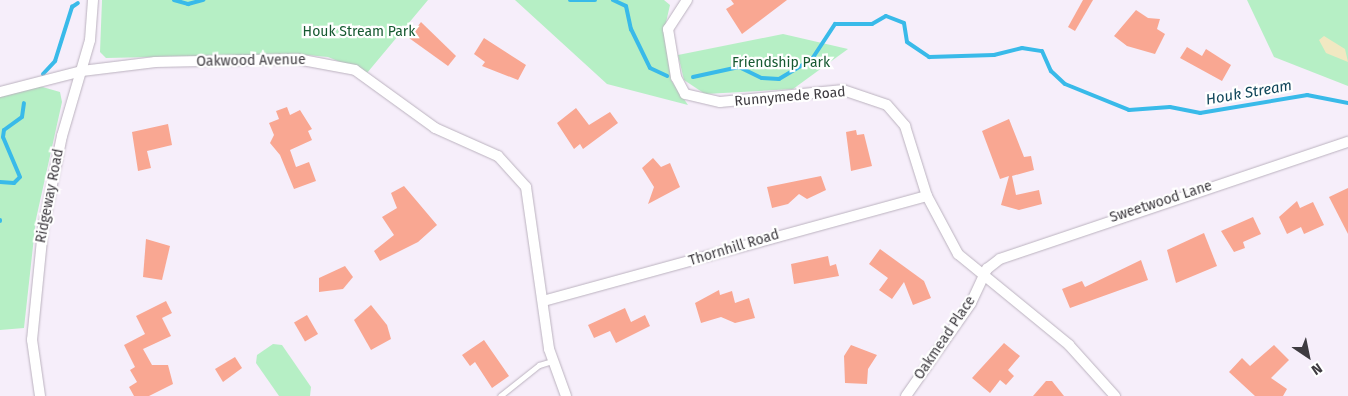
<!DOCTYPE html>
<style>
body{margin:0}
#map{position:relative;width:1348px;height:396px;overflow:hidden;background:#f6eefa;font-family:"Fira Sans",sans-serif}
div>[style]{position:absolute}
.green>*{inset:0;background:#b6efc5}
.sand>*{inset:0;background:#f1e8c2}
.stream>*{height:4px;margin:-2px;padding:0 2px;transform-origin:2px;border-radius:2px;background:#39bae9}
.building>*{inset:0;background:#f9a792;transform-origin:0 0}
.roads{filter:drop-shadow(0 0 1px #bbb2bf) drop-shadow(0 0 1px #bbb2bf)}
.lane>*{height:5px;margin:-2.5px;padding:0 2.5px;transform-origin:2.5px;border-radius:2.5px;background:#fff}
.street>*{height:10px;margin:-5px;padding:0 5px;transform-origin:5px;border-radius:5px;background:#fff}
span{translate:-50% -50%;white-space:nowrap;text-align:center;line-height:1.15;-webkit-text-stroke:4.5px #fff;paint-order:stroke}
.park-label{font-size:14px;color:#165931}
.street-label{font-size:14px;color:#3e3b40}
.water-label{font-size:15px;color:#11465a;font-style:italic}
.north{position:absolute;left:1283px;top:331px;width:50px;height:50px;-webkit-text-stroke:4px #fff;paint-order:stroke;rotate:146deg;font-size:14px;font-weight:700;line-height:20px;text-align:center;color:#3e3b40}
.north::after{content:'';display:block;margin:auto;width:18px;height:22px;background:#3e3b40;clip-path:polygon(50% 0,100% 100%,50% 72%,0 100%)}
</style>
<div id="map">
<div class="green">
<div style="clip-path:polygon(102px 0,428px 0,367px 73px,328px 57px,296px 54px,106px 58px,100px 52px)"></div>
<div style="clip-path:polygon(515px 0,664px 0,670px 5px,664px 31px,671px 80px,688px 105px,607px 84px)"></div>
<div style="clip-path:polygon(1247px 0,1348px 0,1348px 86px,1274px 57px)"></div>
<div style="clip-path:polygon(783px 34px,848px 49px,793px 89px,705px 94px,684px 80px,678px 55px)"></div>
<div style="clip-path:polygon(39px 86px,60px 92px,62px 102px,36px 219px,24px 328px,0 330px,0 97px)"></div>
<div style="clip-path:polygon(273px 344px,282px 345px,311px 387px,310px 396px,279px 396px,256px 363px,257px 355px)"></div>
</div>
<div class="sand">
<div style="clip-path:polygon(1324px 36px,1345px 49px,1348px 62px,1326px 53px,1319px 40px)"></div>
</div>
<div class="stream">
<div style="left:174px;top:0;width:15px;rotate:16deg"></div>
<div style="left:188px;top:4px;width:16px;rotate:-15deg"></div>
<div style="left:570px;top:0;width:25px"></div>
<div style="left:613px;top:0;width:14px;rotate:25deg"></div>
<div style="left:626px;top:6px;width:24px;rotate:78deg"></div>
<div style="left:631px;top:29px;width:43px;rotate:64deg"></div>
<div style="left:650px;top:68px;width:19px;rotate:25deg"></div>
<div style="left:43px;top:74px;width:18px;rotate:-47deg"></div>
<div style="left:55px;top:61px;width:57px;rotate:-72.5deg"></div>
<div style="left:72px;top:7px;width:7px;rotate:-34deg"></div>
<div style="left:693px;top:77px;width:47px;rotate:-12.3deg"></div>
<div style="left:739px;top:67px;width:25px;rotate:26deg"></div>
<div style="left:762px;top:78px;width:17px;rotate:3deg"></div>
<div style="left:779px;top:79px;width:39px;rotate:-31deg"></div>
<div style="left:812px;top:59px;width:42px;rotate:-56.7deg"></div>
<div style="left:835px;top:24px;width:37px"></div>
<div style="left:872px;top:24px;width:16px;rotate:-30deg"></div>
<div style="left:886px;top:16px;width:19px;rotate:21deg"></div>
<div style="left:904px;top:23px;width:19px;rotate:81deg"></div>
<div style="left:907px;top:42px;width:27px;rotate:34deg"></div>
<div style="left:929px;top:57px;width:65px;rotate:-1.8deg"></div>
<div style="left:994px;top:55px;width:29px;rotate:-14deg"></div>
<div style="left:1022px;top:48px;width:20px;rotate:9deg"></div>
<div style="left:1042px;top:51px;width:22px;rotate:66deg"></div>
<div style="left:1051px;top:71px;width:19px;rotate:43deg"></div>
<div style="left:1065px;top:84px;width:69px;rotate:22.1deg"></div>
<div style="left:1129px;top:110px;width:41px;rotate:-4.2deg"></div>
<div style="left:1170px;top:107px;width:31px;rotate:11deg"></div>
<div style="left:1200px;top:113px;width:109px;rotate:-9.5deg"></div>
<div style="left:1307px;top:95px;width:42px;rotate:11deg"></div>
<div style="left:0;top:182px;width:14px;rotate:4deg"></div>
<div style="left:14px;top:183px;width:8px;rotate:-45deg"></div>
<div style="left:20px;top:177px;width:43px;rotate:-113deg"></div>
<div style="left:3px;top:137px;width:7px;rotate:-82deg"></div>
<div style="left:4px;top:130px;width:22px;rotate:-36deg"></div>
<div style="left:22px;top:117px;width:14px;rotate:-82deg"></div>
<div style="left:0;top:220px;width:1px;rotate:90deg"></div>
</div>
<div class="building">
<div style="clip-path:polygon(731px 0,787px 0,742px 34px,726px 9px,734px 4px)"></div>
<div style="clip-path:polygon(1083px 0,1093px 0,1075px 31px,1068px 27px)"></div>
<div style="clip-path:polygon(1136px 10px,1148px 18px,1160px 19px,1157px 29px,1165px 34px,1155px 54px,1127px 46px,1114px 36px)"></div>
<div style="clip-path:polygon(421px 22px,456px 56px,448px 66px,409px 38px)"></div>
<div style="clip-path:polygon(484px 38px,526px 65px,518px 80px,482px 66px,485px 62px,474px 54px)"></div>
<div style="clip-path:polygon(1187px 47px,1202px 56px,1206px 49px,1231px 65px,1222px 81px,1180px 58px)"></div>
<div style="clip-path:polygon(287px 107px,290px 115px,300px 110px,312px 129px,308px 131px,312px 140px,290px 150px,296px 167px,309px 162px,316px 181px,294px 189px,280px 155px,270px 143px,274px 135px,269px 123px,279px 119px,276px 111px)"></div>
<div style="clip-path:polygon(576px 108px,589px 125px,610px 112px,618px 123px,583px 149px,580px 144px,574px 149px,557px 123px)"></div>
<div style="clip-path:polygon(1009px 119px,1024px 157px,1031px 156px,1034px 170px,1012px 176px,1016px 195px,1039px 190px,1042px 204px,1019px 210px,1001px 205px,1009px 176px,1000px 179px,982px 131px)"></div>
<div style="clip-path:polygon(168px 124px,172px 145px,147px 151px,151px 168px,138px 171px,132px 132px)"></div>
<div style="clip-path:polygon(856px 130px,857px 135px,864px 134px,872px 166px,851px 171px,846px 132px)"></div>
<div style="clip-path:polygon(653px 158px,661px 167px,670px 163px,680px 187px,648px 204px,654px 187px,642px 168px)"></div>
<div style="clip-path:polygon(821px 176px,826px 190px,807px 199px,799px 194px,788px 204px,772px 208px,767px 187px)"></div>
<div style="clip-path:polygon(404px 186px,437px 225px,418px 242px,380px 261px,374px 251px,394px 235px,382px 217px,397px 208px,391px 193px)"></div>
<div style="clip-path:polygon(1348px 188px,1348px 234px,1329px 197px)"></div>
<div style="clip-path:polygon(1297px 201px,1300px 208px,1313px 202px,1324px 225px,1304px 234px,1301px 227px,1287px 234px,1279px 217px)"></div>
<div style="clip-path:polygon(1253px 217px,1261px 234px,1243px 242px,1245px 248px,1234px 252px,1221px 231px)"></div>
<div style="clip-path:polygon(1204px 233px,1217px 266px,1176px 283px,1167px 250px)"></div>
<div style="clip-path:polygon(146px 239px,170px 246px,162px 280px,143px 277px)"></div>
<div style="clip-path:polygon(880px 249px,924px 281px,931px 298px,913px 305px,904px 282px,892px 299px,879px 290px,888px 278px,869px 264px)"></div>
<div style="clip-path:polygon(828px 256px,830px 266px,836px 264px,839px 276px,794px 284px,791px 264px)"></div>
<div style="clip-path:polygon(1141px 260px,1148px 280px,1070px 308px,1062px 289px,1082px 281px,1085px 287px)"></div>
<div style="clip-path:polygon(345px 266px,353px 277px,343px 289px,319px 292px,319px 278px)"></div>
<div style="clip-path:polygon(719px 290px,720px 295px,732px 291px,735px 303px,749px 298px,755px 318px,735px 323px,721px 317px,701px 323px,695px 303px)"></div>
<div style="clip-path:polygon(166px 301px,172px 313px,162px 318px,171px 336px,143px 349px,152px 365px,168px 365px,173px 384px,149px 396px,134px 396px,129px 387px,137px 382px,130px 370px,135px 367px,124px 345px,145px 334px,136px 316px)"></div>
<div style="clip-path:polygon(371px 305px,387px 325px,391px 339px,371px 350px,354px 320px)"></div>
<div style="clip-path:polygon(625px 308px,631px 322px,645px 315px,650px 326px,616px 343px,610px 331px,594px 338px,588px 325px)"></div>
<div style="left:307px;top:315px;width:22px;height:15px;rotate:60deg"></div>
<div style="clip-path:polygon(484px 340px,509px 376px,492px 388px,475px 362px,470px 366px,462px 355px)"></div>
<div style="clip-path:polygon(1004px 343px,1020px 356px,1008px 370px,1014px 376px,1006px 385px,1000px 380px,990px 393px,972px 378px)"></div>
<div style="clip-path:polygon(851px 345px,877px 355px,868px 369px,867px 384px,845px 383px,844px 356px)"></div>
<div style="clip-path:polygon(1274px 345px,1289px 360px,1271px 378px,1287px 389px,1283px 396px,1255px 396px,1229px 372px,1242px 358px,1250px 366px)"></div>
<div style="clip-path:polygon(235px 357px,242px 368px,223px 382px,215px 369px)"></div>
<div style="clip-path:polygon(1046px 381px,1052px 381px,1064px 396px,1033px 396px)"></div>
</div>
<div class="roads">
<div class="lane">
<div style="left:500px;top:396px;width:50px;rotate:-38.5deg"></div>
<div style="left:539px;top:365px;width:14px;rotate:-17deg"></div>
</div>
<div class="street">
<div style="left:687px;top:0;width:35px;rotate:123deg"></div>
<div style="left:668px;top:29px;width:49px;rotate:80.5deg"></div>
<div style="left:676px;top:77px;width:19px;rotate:62deg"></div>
<div style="left:685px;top:94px;width:36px;rotate:13deg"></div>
<div style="left:720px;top:102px;width:124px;rotate:-5.6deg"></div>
<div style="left:843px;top:90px;width:46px;rotate:18.8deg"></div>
<div style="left:887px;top:105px;width:28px;rotate:49deg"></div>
<div style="left:905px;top:126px;width:73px;rotate:72.6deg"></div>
<div style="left:927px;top:196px;width:66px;rotate:61.9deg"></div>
<div style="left:958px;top:254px;width:144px;rotate:39.3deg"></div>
<div style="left:1069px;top:345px;width:69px;rotate:48deg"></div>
<div style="left:0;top:92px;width:85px;rotate:-14.4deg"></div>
<div style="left:82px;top:71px;width:74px;rotate:-7deg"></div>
<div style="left:155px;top:62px;width:142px;rotate:-1.2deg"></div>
<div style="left:297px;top:59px;width:59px;rotate:10.7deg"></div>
<div style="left:355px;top:70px;width:99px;rotate:35.9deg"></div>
<div style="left:435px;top:128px;width:69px;rotate:24deg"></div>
<div style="left:498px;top:156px;width:42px;rotate:47.9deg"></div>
<div style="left:526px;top:187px;width:164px;rotate:81.9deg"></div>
<div style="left:549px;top:349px;width:50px;rotate:70.1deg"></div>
<div style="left:543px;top:301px;width:398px;rotate:-15.3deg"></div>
<div style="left:40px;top:396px;width:57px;rotate:-98.1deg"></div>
<div style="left:32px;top:340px;width:112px;rotate:-84.3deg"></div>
<div style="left:43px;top:229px;width:95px;rotate:-78.5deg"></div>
<div style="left:62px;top:136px;width:100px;rotate:-73.7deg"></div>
<div style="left:90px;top:40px;width:40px;rotate:-85.7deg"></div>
<div style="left:906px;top:396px;width:113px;rotate:-55deg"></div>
<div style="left:971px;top:303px;width:38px;rotate:-65deg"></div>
<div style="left:987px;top:269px;width:16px;rotate:-38deg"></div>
<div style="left:1000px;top:259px;width:367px;rotate:-18.6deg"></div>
</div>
</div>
<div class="park-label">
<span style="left:359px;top:32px">Houk Stream Park</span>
<span style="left:781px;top:63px">Friendship Park</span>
</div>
<div class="street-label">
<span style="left:251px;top:61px;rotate:-1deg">Oakwood Avenue</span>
<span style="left:790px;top:97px;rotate:-5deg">Runnymede Road</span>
<span style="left:50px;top:196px;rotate:-79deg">Ridgeway Road</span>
<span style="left:1161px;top:202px;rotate:-18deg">Sweetwood Lane</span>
<span style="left:734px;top:248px;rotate:-17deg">Thornhill Road</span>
<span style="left:945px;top:338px;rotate:-56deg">Oakmead Place</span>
</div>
<div class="water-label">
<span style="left:1249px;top:93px;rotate:-10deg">Houk Stream</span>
</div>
<div class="north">N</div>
</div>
